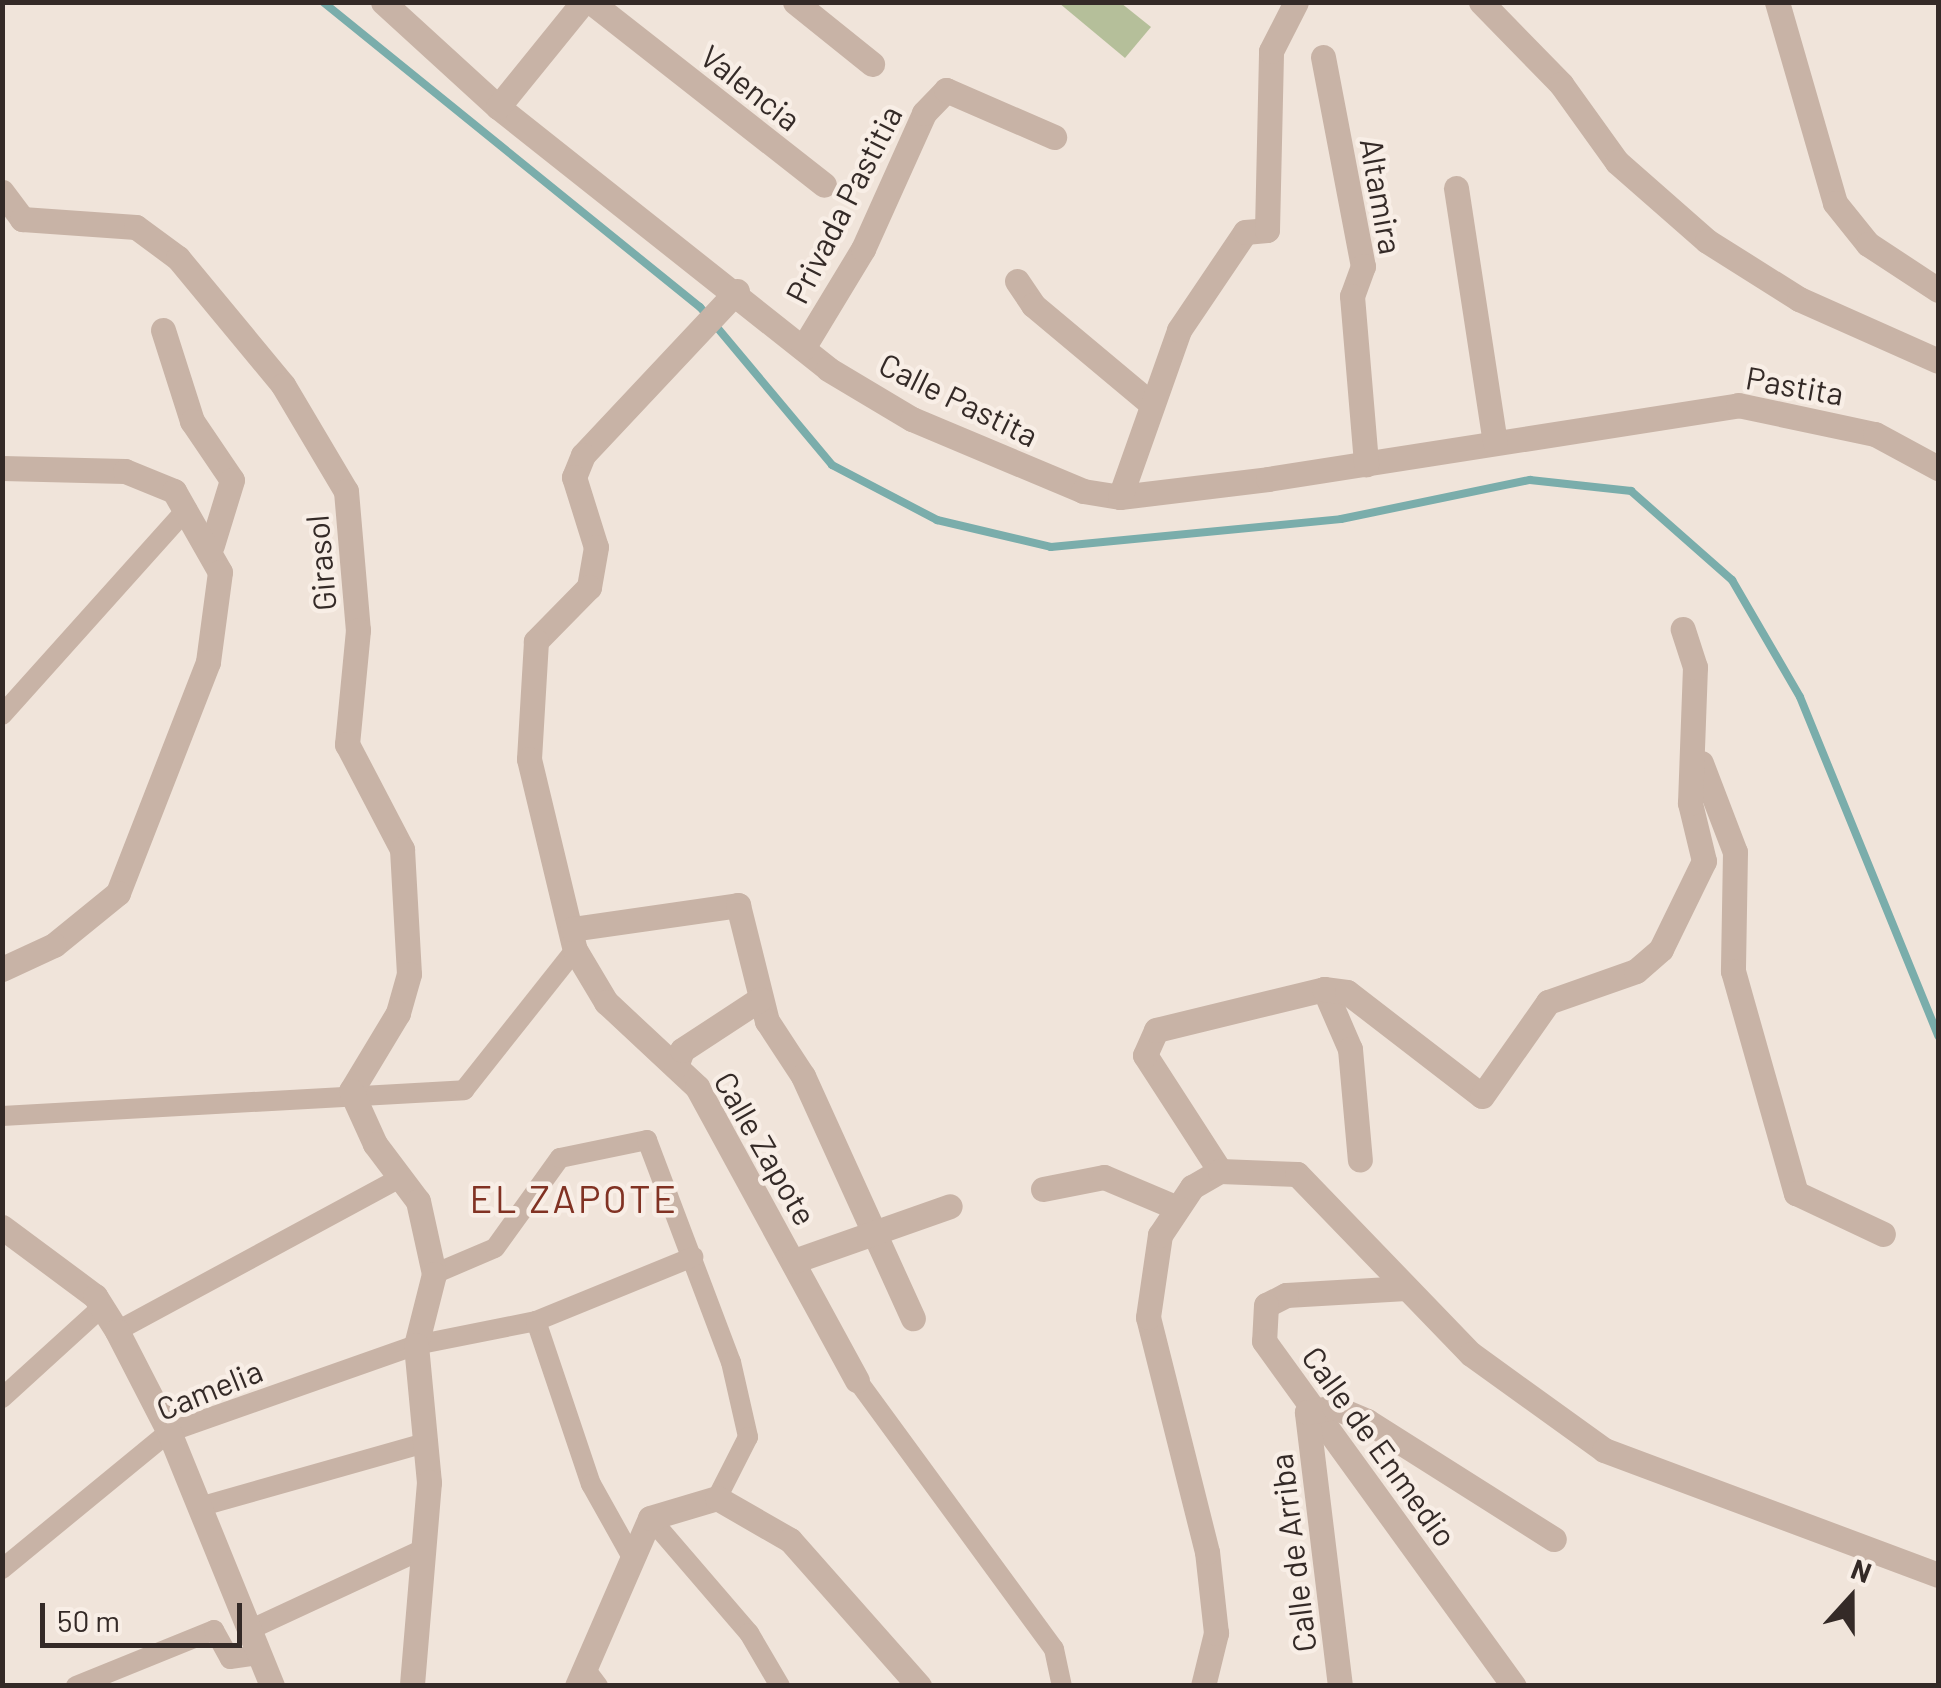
<!DOCTYPE html>
<style>
body{margin:0}
#map{position:relative;width:1941px;height:1688px;overflow:hidden;background:#f0e4da;font-family:Barlow,sans-serif}
div>[style]{position:absolute}
.green>*{inset:0;background:#b5bf9a}
.stream>*{height:8px;margin:-4px;padding:0 4px;transform-origin:4px;border-radius:4px;background:#7aadab}
.pedestrian>*{height:20px;margin:-10px;padding:0 10px;transform-origin:10px;border-radius:10px;background:#c8b3a6}
.minor>*{height:25px;margin:-12.5px;padding:0 12.5px;transform-origin:12.5px;border-radius:12.5px;background:#c8b3a6}
.tertiary>*{height:25px;margin:-12.5px;padding:0 12.5px;transform-origin:12.5px;border-radius:12.5px;background:#c8b3a6}
span{translate:-50% -50%;white-space:nowrap;text-align:center;line-height:1.15;-webkit-text-stroke:9px #f8eee6;paint-order:stroke}
.street-label{font-size:32px;color:#342a27}
.quarter-label{font-size:38px;color:#813223;letter-spacing:2.5px}
.frame{position:absolute;inset:0;border:5px solid #342a27;pointer-events:none}
.north{position:absolute;left:1801px;top:1548px;width:100px;height:100px;-webkit-text-stroke:8px #f8eee6;paint-order:stroke;rotate:21deg;font-size:28px;font-weight:700;line-height:40px;text-align:center;color:#342a27}
.north::after{content:'';display:block;margin:auto;width:35px;height:45px;background:#342a27;clip-path:polygon(50% 0,100% 100%,50% 72%,0 100%)}
.scale{position:absolute;left:40px;top:1603px;width:202px;height:45px;box-sizing:border-box;border:5px solid #342a27;border-top:0;padding-left:12px;font-size:30px;line-height:35px;white-space:nowrap;color:#342a27;-webkit-text-stroke:8px #f8eee6;paint-order:stroke}
</style>
<div id="map">
<div class="green">
<div style="clip-path:polygon(1059px 3px,1121px 3px,1151px 27px,1125px 58px)"></div>
</div>
<div class="stream">
<div style="left:323px;top:2px;width:485px;rotate:39deg"></div>
<div style="left:700px;top:307px;width:206px;rotate:50.1deg"></div>
<div style="left:832px;top:465px;width:119px;rotate:27.6deg"></div>
<div style="left:937px;top:520px;width:117px;rotate:13.3deg"></div>
<div style="left:1051px;top:547px;width:291px;rotate:-5.5deg"></div>
<div style="left:1341px;top:519px;width:193px;rotate:-11.7deg"></div>
<div style="left:1530px;top:480px;width:102px;rotate:6.2deg"></div>
<div style="left:1631px;top:491px;width:135px;rotate:41.4deg"></div>
<div style="left:1732px;top:580px;width:135px;rotate:59.8deg"></div>
<div style="left:1800px;top:697px;width:366px;rotate:67.8deg"></div>
</div>
<div class="pedestrian">
<div style="left:2px;top:715px;width:277px;rotate:-48.1deg"></div>
<div style="left:2px;top:1116px;width:463px;rotate:-3.2deg"></div>
<div style="left:464px;top:1090px;width:179px;rotate:-51.6deg"></div>
<div style="left:434px;top:1274px;width:66px;rotate:-23.1deg"></div>
<div style="left:495px;top:1248px;width:111px;rotate:-54.2deg"></div>
<div style="left:560px;top:1158px;width:89px;rotate:-11.7deg"></div>
<div style="left:647px;top:1140px;width:237px;rotate:69.3deg"></div>
<div style="left:731px;top:1362px;width:77px;rotate:77.2deg"></div>
<div style="left:748px;top:1437px;width:68px;rotate:116.9deg"></div>
<div style="left:536px;top:1321px;width:172px;rotate:71.4deg"></div>
<div style="left:591px;top:1484px;width:78px;rotate:60.8deg"></div>
<div style="left:117px;top:1331px;width:319px;rotate:-28.4deg"></div>
<div style="left:857px;top:1380px;width:333px;rotate:53.8deg"></div>
<div style="left:1054px;top:1649px;width:38px;rotate:78deg"></div>
<div style="left:2px;top:1398px;width:135px;rotate:-42.3deg"></div>
<div style="left:199px;top:1507px;width:238px;rotate:-15.8deg"></div>
<div style="left:650px;top:1518px;width:152px;rotate:49.3deg"></div>
<div style="left:749px;top:1633px;width:61px;rotate:59.7deg"></div>
<div style="left:2px;top:1569px;width:216px;rotate:-39.4deg"></div>
<div style="left:169px;top:1432px;width:262px;rotate:-19.4deg"></div>
<div style="left:416px;top:1345px;width:122px;rotate:-11.3deg"></div>
<div style="left:536px;top:1321px;width:170px;rotate:-22.2deg"></div>
<div style="left:249px;top:1630px;width:185px;rotate:-24.9deg"></div>
<div style="left:586px;top:1670px;width:20px;rotate:53deg"></div>
<div style="left:76px;top:1686px;width:149px;rotate:-22.1deg"></div>
<div style="left:214px;top:1630px;width:33px;rotate:61deg"></div>
<div style="left:230px;top:1659px;width:29px;rotate:-8deg"></div>
</div>
<div class="minor">
<div style="left:383px;top:2px;width:156px;rotate:42.4deg"></div>
<div style="left:498px;top:107px;width:421px;rotate:38.4deg"></div>
<div style="left:828px;top:369px;width:98px;rotate:30.8deg"></div>
<div style="left:912px;top:419px;width:186px;rotate:22.8deg"></div>
<div style="left:1083px;top:491px;width:37px;rotate:9deg"></div>
<div style="left:1120px;top:497px;width:149px;rotate:-6.9deg"></div>
<div style="left:1268px;top:479px;width:476px;rotate:-8.9deg"></div>
<div style="left:1738px;top:405px;width:140px;rotate:12deg"></div>
<div style="left:1875px;top:434px;width:72px;rotate:28.4deg"></div>
<div style="left:591px;top:2px;width:296px;rotate:38.1deg"></div>
<div style="left:795px;top:2px;width:99px;rotate:38.8deg"></div>
<div style="left:1481px;top:2px;width:115px;rotate:45.7deg"></div>
<div style="left:1561px;top:84px;width:96px;rotate:54.3deg"></div>
<div style="left:1617px;top:162px;width:120px;rotate:41.3deg"></div>
<div style="left:1707px;top:241px;width:109px;rotate:32.2deg"></div>
<div style="left:1799px;top:299px;width:152px;rotate:24deg"></div>
<div style="left:1323px;top:57px;width:213px;rotate:79.2deg"></div>
<div style="left:1363px;top:266px;width:32px;rotate:110deg"></div>
<div style="left:1352px;top:296px;width:169px;rotate:85.2deg"></div>
<div style="left:498px;top:107px;width:135px;rotate:-51deg"></div>
<div style="left:1456px;top:188px;width:257px;rotate:81.3deg"></div>
<div style="left:2px;top:192px;width:34px;rotate:53deg"></div>
<div style="left:22px;top:219px;width:114px;rotate:4deg"></div>
<div style="left:136px;top:227px;width:52px;rotate:36.4deg"></div>
<div style="left:178px;top:258px;width:165px;rotate:50.4deg"></div>
<div style="left:283px;top:385px;width:123px;rotate:59.3deg"></div>
<div style="left:346px;top:491px;width:140px;rotate:85.1deg"></div>
<div style="left:358px;top:630px;width:115px;rotate:95.5deg"></div>
<div style="left:347px;top:744px;width:119px;rotate:62.4deg"></div>
<div style="left:402px;top:849px;width:125px;rotate:86.8deg"></div>
<div style="left:409px;top:974px;width:41px;rotate:105.8deg"></div>
<div style="left:398px;top:1013px;width:91px;rotate:121.1deg"></div>
<div style="left:351px;top:1091px;width:58px;rotate:65.6deg"></div>
<div style="left:375px;top:1144px;width:71px;rotate:53deg"></div>
<div style="left:418px;top:1201px;width:75px;rotate:77.6deg"></div>
<div style="left:434px;top:1274px;width:73px;rotate:104.2deg"></div>
<div style="left:416px;top:1345px;width:138px;rotate:84.6deg"></div>
<div style="left:429px;top:1482px;width:205px;rotate:94.8deg"></div>
<div style="left:1017px;top:281px;width:29px;rotate:56deg"></div>
<div style="left:1033px;top:305px;width:150px;rotate:39.9deg"></div>
<div style="left:737px;top:291px;width:225px;rotate:133.2deg"></div>
<div style="left:583px;top:455px;width:24px;rotate:112deg"></div>
<div style="left:574px;top:477px;width:73px;rotate:72.6deg"></div>
<div style="left:596px;top:547px;width:41px;rotate:99.9deg"></div>
<div style="left:589px;top:587px;width:76px;rotate:134.5deg"></div>
<div style="left:536px;top:641px;width:118px;rotate:93.4deg"></div>
<div style="left:529px;top:759px;width:196px;rotate:76.5deg"></div>
<div style="left:575px;top:950px;width:61px;rotate:59.2deg"></div>
<div style="left:606px;top:1002px;width:125px;rotate:43deg"></div>
<div style="left:697px;top:1087px;width:334px;rotate:61.4deg"></div>
<div style="left:163px;top:330px;width:96px;rotate:72.3deg"></div>
<div style="left:192px;top:421px;width:71px;rotate:55.9deg"></div>
<div style="left:232px;top:480px;width:68px;rotate:107.1deg"></div>
<div style="left:803px;top:348px;width:116px;rotate:-58.8deg"></div>
<div style="left:863px;top:249px;width:149px;rotate:-65.8deg"></div>
<div style="left:924px;top:113px;width:32px;rotate:-46deg"></div>
<div style="left:946px;top:90px;width:118px;rotate:23.5deg"></div>
<div style="left:1120px;top:497px;width:177px;rotate:-70.5deg"></div>
<div style="left:1179px;top:330px;width:118px;rotate:-56deg"></div>
<div style="left:1245px;top:232px;width:22px;rotate:-5deg"></div>
<div style="left:1267px;top:230px;width:179px;rotate:-88.7deg"></div>
<div style="left:1271px;top:51px;width:55px;rotate:-63deg"></div>
<div style="left:1701px;top:763px;width:95px;rotate:69.1deg"></div>
<div style="left:1735px;top:852px;width:119px;rotate:91deg"></div>
<div style="left:1733px;top:971px;width:231px;rotate:74.2deg"></div>
<div style="left:1796px;top:1193px;width:96px;rotate:25.2deg"></div>
<div style="left:572px;top:929px;width:168px;rotate:-8.2deg"></div>
<div style="left:738px;top:905px;width:120px;rotate:76deg"></div>
<div style="left:767px;top:1021px;width:66px;rotate:56.8deg"></div>
<div style="left:803px;top:1076px;width:266px;rotate:65.6deg"></div>
<div style="left:1324px;top:989px;width:65px;rotate:66.6deg"></div>
<div style="left:1350px;top:1049px;width:111px;rotate:84.9deg"></div>
<div style="left:676px;top:1066px;width:17px;rotate:-69deg"></div>
<div style="left:682px;top:1050px;width:93px;rotate:-33.2deg"></div>
<div style="left:1220px;top:1171px;width:138px;rotate:-122.9deg"></div>
<div style="left:1145px;top:1055px;width:27px;rotate:-66deg"></div>
<div style="left:1156px;top:1030px;width:173px;rotate:-13.7deg"></div>
<div style="left:1324px;top:989px;width:23px;rotate:7deg"></div>
<div style="left:1347px;top:992px;width:170px;rotate:37.6deg"></div>
<div style="left:1482px;top:1096px;width:115px;rotate:-54.9deg"></div>
<div style="left:1548px;top:1002px;width:93px;rotate:-19.4deg"></div>
<div style="left:1636px;top:971px;width:33px;rotate:-41deg"></div>
<div style="left:1661px;top:949px;width:98px;rotate:-64deg"></div>
<div style="left:1704px;top:861px;width:60px;rotate:-103.6deg"></div>
<div style="left:1690px;top:803px;width:136px;rotate:-87.9deg"></div>
<div style="left:1695px;top:667px;width:40px;rotate:-108deg"></div>
<div style="left:1043px;top:1189px;width:62px;rotate:-11.1deg"></div>
<div style="left:1104px;top:1177px;width:77px;rotate:22.9deg"></div>
<div style="left:794px;top:1261px;width:165px;rotate:-19.4deg"></div>
<div style="left:1406px;top:1288px;width:120px;rotate:176.7deg"></div>
<div style="left:1286px;top:1295px;width:22px;rotate:153deg"></div>
<div style="left:1266px;top:1305px;width:36px;rotate:93deg"></div>
<div style="left:1264px;top:1341px;width:426px;rotate:54.1deg"></div>
<div style="left:1340px;top:1686px;width:276px;rotate:-96.9deg"></div>
<div style="left:1307px;top:1412px;width:27px;rotate:-10deg"></div>
<div style="left:1334px;top:1407px;width:36px;rotate:23deg"></div>
<div style="left:1367px;top:1421px;width:221px;rotate:32.3deg"></div>
</div>
<div class="tertiary">
<div style="left:1777px;top:2px;width:209px;rotate:73.9deg"></div>
<div style="left:1835px;top:203px;width:53px;rotate:51.2deg"></div>
<div style="left:1868px;top:244px;width:84px;rotate:33.3deg"></div>
<div style="left:2px;top:468px;width:123px;rotate:1.4deg"></div>
<div style="left:125px;top:471px;width:53px;rotate:22.2deg"></div>
<div style="left:174px;top:491px;width:93px;rotate:60.4deg"></div>
<div style="left:220px;top:572px;width:91px;rotate:97.6deg"></div>
<div style="left:208px;top:662px;width:248px;rotate:111.3deg"></div>
<div style="left:118px;top:893px;width:82px;rotate:140.9deg"></div>
<div style="left:54px;top:945px;width:57px;rotate:155.2deg"></div>
<div style="left:2px;top:1227px;width:116px;rotate:36.6deg"></div>
<div style="left:95px;top:1296px;width:41px;rotate:57.8deg"></div>
<div style="left:117px;top:1331px;width:114px;rotate:62.8deg"></div>
<div style="left:169px;top:1432px;width:274px;rotate:67.9deg"></div>
<div style="left:577px;top:1686px;width:183px;rotate:-66.5deg"></div>
<div style="left:650px;top:1518px;width:70px;rotate:-16.6deg"></div>
<div style="left:717px;top:1498px;width:84px;rotate:29.9deg"></div>
<div style="left:790px;top:1540px;width:195px;rotate:48.5deg"></div>
<div style="left:1203px;top:1686px;width:55px;rotate:-76.2deg"></div>
<div style="left:1216px;top:1633px;width:81px;rotate:-96.3deg"></div>
<div style="left:1207px;top:1552px;width:242px;rotate:-104.1deg"></div>
<div style="left:1148px;top:1317px;width:83px;rotate:-81.7deg"></div>
<div style="left:1160px;top:1235px;width:58px;rotate:-56.3deg"></div>
<div style="left:1192px;top:1187px;width:32px;rotate:-30deg"></div>
<div style="left:1220px;top:1171px;width:77px;rotate:2.2deg"></div>
<div style="left:1297px;top:1174px;width:250px;rotate:46deg"></div>
<div style="left:1471px;top:1354px;width:164px;rotate:35.8deg"></div>
<div style="left:1604px;top:1450px;width:357px;rotate:20.5deg"></div>
</div>
<div class="street-label">
<span style="left:751px;top:87px;rotate:38deg">Valencia</span>
<span style="left:1382px;top:196px;rotate:80deg">Altamira</span>
<span style="left:843px;top:204px;rotate:-63deg">Privada Pastitia</span>
<span style="left:1795px;top:385px;rotate:10deg">Pastita</span>
<span style="left:959px;top:399px;rotate:26deg">Calle Pastita</span>
<span style="left:320px;top:563px;rotate:-95deg">Girasol</span>
<span style="left:766px;top:1148px;rotate:60deg">Calle Zapote</span>
<span style="left:209px;top:1389px;rotate:-22deg">Camelia</span>
<span style="left:1380px;top:1446px;rotate:54deg">Calle de Enmedio</span>
<span style="left:1292px;top:1553px;rotate:-97deg">Calle de Arriba</span>
</div>
<div class="quarter-label">
<span style="left:574px;top:1199px">EL ZAPOTE</span>
</div>
<div class="frame"></div>
<div class="north">N</div>
<div class="scale">50 m</div>
</div>
